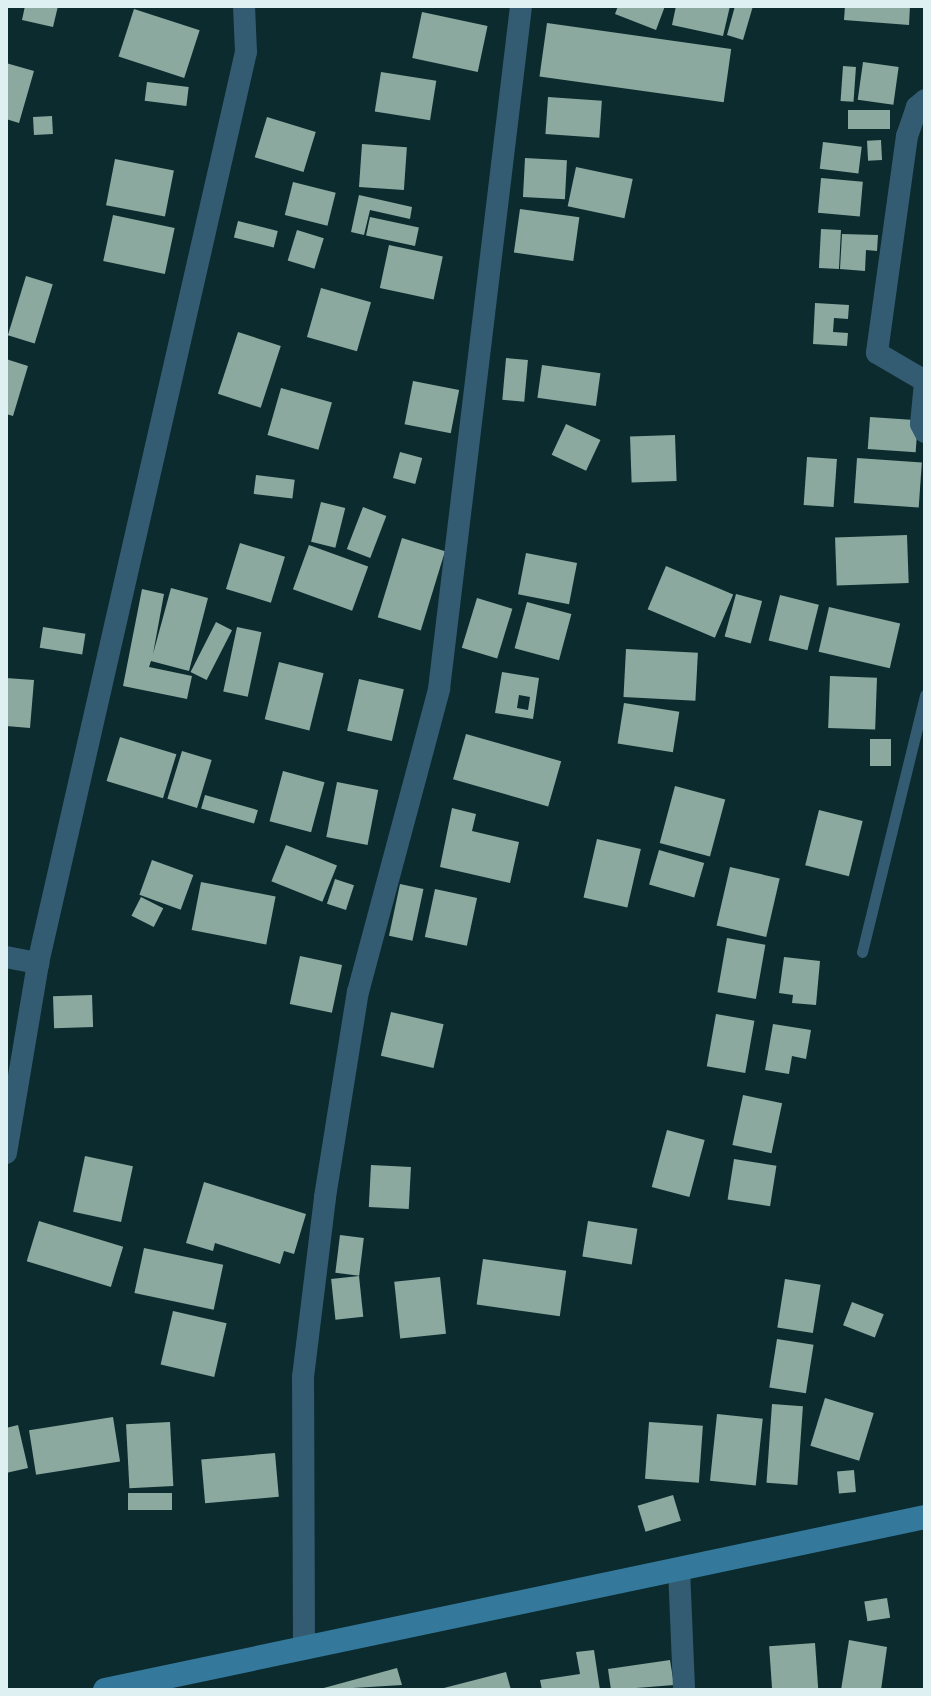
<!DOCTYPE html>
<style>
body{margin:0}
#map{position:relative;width:931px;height:1696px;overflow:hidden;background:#0c2b2e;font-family:"Fira Sans",sans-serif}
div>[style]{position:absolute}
.building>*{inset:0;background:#8ba99f;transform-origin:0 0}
.service>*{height:11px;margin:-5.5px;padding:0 5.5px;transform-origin:5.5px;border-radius:5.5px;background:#335c72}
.minor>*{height:22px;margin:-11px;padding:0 11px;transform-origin:11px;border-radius:11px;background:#335c72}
.secondary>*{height:24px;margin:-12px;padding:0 12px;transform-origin:12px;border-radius:12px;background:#34799c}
span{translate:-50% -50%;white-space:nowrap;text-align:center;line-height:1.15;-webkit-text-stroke:8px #022124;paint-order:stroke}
.frame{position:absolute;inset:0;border:8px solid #dff0f2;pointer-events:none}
</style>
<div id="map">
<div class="building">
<div style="clip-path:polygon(25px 6px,58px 6px,53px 27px,22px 20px)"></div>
<div style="clip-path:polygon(618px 6px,665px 6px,656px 30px,615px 14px)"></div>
<div style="clip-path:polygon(676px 6px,730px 6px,723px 36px,672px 25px)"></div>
<div style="clip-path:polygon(735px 6px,753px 6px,743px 40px,727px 35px)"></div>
<div style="clip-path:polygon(845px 6px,910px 6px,909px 25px,844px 20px)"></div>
<div style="left:134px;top:9px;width:69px;height:50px;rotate:18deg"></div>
<div style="left:422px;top:12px;width:67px;height:47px;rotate:12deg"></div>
<div style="left:547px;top:23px;width:186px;height:54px;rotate:8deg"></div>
<div style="left:863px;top:62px;width:36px;height:38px;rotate:8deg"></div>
<div style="clip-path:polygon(6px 63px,34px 71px,19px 123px,6px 119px)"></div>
<div style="left:843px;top:66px;width:13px;height:35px;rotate:4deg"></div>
<div style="left:381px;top:72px;width:56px;height:40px;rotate:9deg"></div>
<div style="left:147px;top:82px;width:42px;height:19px;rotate:7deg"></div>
<div style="left:548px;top:97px;width:54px;height:37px;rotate:4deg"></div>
<div style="left:848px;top:110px;width:42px;height:19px"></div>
<div style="left:52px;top:116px;width:18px;height:19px;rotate:87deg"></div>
<div style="left:267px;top:117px;width:51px;height:42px;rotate:17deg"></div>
<div style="left:881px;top:140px;width:20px;height:14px;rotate:87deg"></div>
<div style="left:823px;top:142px;width:39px;height:27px;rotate:7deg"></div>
<div style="left:362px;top:144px;width:45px;height:43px;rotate:4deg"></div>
<div style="left:525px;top:158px;width:42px;height:39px;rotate:3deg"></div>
<div style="left:115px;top:159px;width:60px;height:47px;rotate:11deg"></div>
<div style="left:576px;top:167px;width:58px;height:40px;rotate:12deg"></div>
<div style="left:821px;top:178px;width:42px;height:35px;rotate:5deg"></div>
<div style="left:293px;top:182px;width:44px;height:34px;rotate:14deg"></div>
<div style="clip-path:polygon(359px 195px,412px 207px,410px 219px,370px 210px,364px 235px,351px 232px)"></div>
<div style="left:520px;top:209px;width:60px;height:44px;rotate:8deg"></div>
<div style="left:113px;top:215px;width:63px;height:47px;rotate:12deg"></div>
<div style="left:370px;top:217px;width:50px;height:19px;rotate:12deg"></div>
<div style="left:238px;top:221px;width:41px;height:17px;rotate:14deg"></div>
<div style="left:821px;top:229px;width:20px;height:39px;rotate:3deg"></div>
<div style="left:297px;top:230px;width:28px;height:32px;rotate:17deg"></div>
<div style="clip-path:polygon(842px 234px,878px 235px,877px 251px,866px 250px,865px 271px,840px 269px)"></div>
<div style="left:389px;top:245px;width:55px;height:44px;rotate:12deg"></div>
<div style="left:26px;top:276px;width:28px;height:62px;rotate:17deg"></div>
<div style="left:321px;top:288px;width:52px;height:51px;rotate:16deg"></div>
<div style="clip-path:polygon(815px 303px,849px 305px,848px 319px,834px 318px,833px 332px,848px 333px,847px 346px,813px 344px)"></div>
<div style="left:238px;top:332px;width:45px;height:65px;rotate:18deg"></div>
<div style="left:506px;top:358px;width:22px;height:42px;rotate:5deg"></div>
<div style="clip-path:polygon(6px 359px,28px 366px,13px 416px,6px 414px)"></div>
<div style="left:542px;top:365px;width:59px;height:33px;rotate:8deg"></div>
<div style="left:413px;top:381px;width:47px;height:44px;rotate:11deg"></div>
<div style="left:281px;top:388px;width:53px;height:49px;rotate:16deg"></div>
<div style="left:870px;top:417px;width:48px;height:32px;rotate:4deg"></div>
<div style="left:566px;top:424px;width:38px;height:34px;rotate:25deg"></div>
<div style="left:675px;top:435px;width:46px;height:45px;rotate:88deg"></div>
<div style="left:400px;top:452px;width:23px;height:27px;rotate:15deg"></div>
<div style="left:807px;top:457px;width:30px;height:48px;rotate:4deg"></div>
<div style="left:857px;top:458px;width:65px;height:45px;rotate:4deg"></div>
<div style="left:256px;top:475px;width:39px;height:19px;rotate:7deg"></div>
<div style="left:321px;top:502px;width:25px;height:41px;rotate:14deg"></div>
<div style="left:363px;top:507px;width:25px;height:45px;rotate:21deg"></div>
<div style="left:907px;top:535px;width:48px;height:72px;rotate:88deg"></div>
<div style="left:402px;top:538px;width:45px;height:83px;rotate:17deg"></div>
<div style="left:240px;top:543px;width:47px;height:48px;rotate:17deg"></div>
<div style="left:309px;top:545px;width:63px;height:47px;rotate:20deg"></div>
<div style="left:526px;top:553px;width:52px;height:42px;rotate:11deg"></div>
<div style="left:666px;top:566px;width:73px;height:47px;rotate:23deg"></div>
<div style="clip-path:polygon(171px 588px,208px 598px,189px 671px,151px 661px,149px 667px,192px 676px,187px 699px,123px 686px,142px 589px,164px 594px,153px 654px)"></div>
<div style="left:736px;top:594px;width:27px;height:44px;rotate:15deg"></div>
<div style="left:780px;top:595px;width:40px;height:47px;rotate:14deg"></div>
<div style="left:477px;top:598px;width:37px;height:52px;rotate:17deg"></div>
<div style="left:527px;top:602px;width:46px;height:48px;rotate:15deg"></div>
<div style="left:829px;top:607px;width:73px;height:46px;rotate:13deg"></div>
<div style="left:216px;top:622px;width:18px;height:56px;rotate:27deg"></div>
<div style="left:43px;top:627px;width:43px;height:21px;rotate:9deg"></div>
<div style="left:237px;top:627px;width:25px;height:66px;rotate:12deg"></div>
<div style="left:626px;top:649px;width:72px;height:48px;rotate:3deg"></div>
<div style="left:279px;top:662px;width:46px;height:59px;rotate:14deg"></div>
<div style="clip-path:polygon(evenodd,502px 672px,539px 678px,533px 719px,495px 713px,502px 672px,519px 695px,530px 697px,528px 710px,517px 708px,519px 695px)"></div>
<div style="left:830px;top:676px;width:47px;height:52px;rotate:2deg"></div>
<div style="clip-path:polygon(6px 678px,34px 680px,30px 728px,6px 726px)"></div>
<div style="left:359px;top:679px;width:46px;height:53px;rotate:13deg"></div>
<div style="left:624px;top:703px;width:56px;height:41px;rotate:9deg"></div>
<div style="left:466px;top:734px;width:99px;height:47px;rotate:16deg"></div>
<div style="left:120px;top:737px;width:59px;height:46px;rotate:17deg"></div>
<div style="left:870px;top:739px;width:21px;height:27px"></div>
<div style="left:182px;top:751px;width:31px;height:50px;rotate:17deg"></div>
<div style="left:283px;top:771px;width:43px;height:52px;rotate:15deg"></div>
<div style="left:337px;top:782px;width:42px;height:56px;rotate:11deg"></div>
<div style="left:675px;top:786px;width:52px;height:59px;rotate:15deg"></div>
<div style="left:205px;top:795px;width:55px;height:14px;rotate:16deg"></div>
<div style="clip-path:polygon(452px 808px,476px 814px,472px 831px,519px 842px,510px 883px,440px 867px)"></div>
<div style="left:819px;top:810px;width:45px;height:57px;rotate:14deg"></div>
<div style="left:597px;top:839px;width:45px;height:60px;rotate:13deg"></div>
<div style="left:286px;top:845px;width:55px;height:39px;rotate:22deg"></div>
<div style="left:659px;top:850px;width:47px;height:36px;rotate:16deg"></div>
<div style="left:152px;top:860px;width:44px;height:37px;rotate:20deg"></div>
<div style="left:730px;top:867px;width:51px;height:60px;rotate:13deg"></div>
<div style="left:335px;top:879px;width:20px;height:26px;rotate:18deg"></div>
<div style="left:201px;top:882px;width:76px;height:49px;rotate:11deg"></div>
<div style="left:400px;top:884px;width:24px;height:53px;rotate:12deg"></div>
<div style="left:435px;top:889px;width:43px;height:49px;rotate:12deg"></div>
<div style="left:141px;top:897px;width:25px;height:21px;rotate:27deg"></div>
<div style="left:727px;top:938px;width:39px;height:55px;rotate:10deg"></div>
<div style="left:300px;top:956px;width:43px;height:49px;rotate:12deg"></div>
<div style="clip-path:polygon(784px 957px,820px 961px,816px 1005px,792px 1003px,793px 995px,779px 993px)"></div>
<div style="left:92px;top:995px;width:32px;height:39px;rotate:88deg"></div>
<div style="left:391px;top:1012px;width:54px;height:45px;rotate:13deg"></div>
<div style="left:716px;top:1014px;width:39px;height:53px;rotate:10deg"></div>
<div style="clip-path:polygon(773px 1024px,811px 1030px,806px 1059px,792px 1056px,789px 1074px,765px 1070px)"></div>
<div style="left:743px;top:1095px;width:40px;height:51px;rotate:12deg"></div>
<div style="left:667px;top:1130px;width:39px;height:59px;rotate:15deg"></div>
<div style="left:85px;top:1156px;width:49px;height:57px;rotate:12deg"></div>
<div style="left:734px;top:1159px;width:43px;height:41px;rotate:9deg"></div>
<div style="left:371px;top:1165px;width:40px;height:42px;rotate:3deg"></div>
<div style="clip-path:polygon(204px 1182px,306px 1214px,294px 1254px,284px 1251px,280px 1264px,215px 1243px,213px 1251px,186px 1243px)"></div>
<div style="left:39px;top:1221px;width:88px;height:42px;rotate:17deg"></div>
<div style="left:588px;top:1221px;width:50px;height:36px;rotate:9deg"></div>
<div style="left:340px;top:1235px;width:24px;height:38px;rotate:7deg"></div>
<div style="left:144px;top:1248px;width:81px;height:46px;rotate:12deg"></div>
<div style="left:483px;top:1259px;width:84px;height:46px;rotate:8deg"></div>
<div style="left:359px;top:1276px;width:41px;height:28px;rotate:84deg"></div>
<div style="left:440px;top:1277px;width:57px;height:46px;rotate:84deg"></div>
<div style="left:785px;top:1279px;width:36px;height:49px;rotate:9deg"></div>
<div style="left:852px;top:1302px;width:34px;height:25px;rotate:21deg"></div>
<div style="left:173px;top:1311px;width:55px;height:55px;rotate:13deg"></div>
<div style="left:777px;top:1339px;width:37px;height:49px;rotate:9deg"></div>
<div style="left:825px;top:1398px;width:51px;height:50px;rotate:17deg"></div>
<div style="left:772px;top:1404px;width:31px;height:79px;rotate:4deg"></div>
<div style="left:717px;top:1414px;width:46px;height:67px;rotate:6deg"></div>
<div style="left:113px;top:1417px;width:45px;height:85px;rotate:81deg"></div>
<div style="left:170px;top:1422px;width:64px;height:44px;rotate:87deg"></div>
<div style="left:649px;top:1422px;width:54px;height:57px;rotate:4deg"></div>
<div style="clip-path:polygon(18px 1425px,28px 1468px,6px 1473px,6px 1428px)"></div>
<div style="left:275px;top:1453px;width:44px;height:74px;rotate:85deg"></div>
<div style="left:854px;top:1470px;width:22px;height:17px;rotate:85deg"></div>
<div style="left:128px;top:1493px;width:44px;height:17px"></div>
<div style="left:673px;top:1495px;width:27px;height:37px;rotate:73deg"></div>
<div style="left:887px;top:1598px;width:20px;height:23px;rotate:81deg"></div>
<div style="clip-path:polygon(849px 1640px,887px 1647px,881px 1690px,841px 1690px)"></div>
<div style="left:815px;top:1643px;width:47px;height:46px;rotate:86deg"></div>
<div style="clip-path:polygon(594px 1650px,600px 1690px,542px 1690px,540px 1680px,580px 1674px,576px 1652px)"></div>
<div style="clip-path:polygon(670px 1660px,674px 1685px,611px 1690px,608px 1669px)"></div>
<div style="clip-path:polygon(397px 1668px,402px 1685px,320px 1690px,320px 1689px)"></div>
<div style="clip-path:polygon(506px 1672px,511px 1690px,440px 1690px,440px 1689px)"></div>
</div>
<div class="service">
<div style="left:862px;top:952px;width:265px;rotate:-76.2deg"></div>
</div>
<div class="minor">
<div style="left:925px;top:100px;width:11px;rotate:139deg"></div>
<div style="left:917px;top:107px;width:31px;rotate:109deg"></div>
<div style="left:907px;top:136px;width:219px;rotate:97.9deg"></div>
<div style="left:877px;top:353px;width:56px;rotate:30.3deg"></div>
<div style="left:925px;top:382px;width:42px;rotate:95.4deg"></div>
<div style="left:921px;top:424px;width:9px;rotate:63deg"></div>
<div style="left:6px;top:957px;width:33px;rotate:11deg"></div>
<div style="left:6px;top:1153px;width:193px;rotate:-80.4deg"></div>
<div style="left:38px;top:963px;width:934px;rotate:-77.14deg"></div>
<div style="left:246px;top:52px;width:46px;rotate:-92.5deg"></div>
<div style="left:679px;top:1569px;width:121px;rotate:87.6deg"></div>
<div style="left:304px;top:1648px;width:271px;rotate:-90.2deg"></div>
<div style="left:303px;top:1377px;width:181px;rotate:-83deg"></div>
<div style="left:325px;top:1197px;width:208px;rotate:-80.9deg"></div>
<div style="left:358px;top:992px;width:314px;rotate:-75deg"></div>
<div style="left:439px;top:689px;width:688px;rotate:-83.15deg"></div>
</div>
<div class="secondary">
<div style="left:105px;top:1690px;width:838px;rotate:-11.91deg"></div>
</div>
<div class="frame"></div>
</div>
